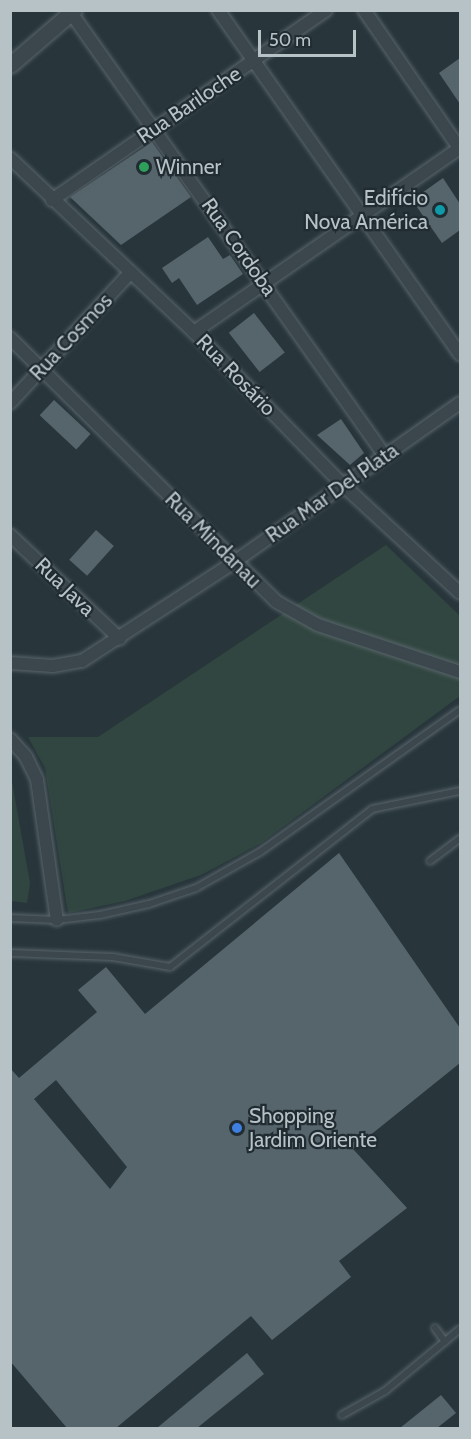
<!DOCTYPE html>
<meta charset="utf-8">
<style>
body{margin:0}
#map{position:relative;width:471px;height:1439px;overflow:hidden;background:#28363c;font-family:Cabin,sans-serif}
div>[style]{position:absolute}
.green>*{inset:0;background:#314640}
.building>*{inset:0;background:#56656c;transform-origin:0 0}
.roads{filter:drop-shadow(0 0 2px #59656a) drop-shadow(0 0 2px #59656a)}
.service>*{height:6px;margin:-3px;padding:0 3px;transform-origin:3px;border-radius:3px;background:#3b474d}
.minor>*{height:12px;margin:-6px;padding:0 6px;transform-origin:6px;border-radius:6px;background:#3b474d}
.tertiary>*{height:15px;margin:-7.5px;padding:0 7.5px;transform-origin:7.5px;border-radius:7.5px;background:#3b474d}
.dots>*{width:16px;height:16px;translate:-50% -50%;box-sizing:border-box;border:3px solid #202c32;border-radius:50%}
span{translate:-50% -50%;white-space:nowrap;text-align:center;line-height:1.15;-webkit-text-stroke:4.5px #202c32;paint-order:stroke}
.street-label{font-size:21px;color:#b7c2c7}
.poi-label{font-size:21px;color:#b7c2c7}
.left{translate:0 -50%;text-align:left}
.right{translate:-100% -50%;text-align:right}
.frame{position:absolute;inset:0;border:12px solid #b7c2c7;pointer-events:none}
.scale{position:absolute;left:258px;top:30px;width:98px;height:27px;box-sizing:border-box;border:3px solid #b7c2c7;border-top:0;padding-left:8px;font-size:18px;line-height:21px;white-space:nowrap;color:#b7c2c7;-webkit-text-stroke:4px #202c32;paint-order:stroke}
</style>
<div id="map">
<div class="green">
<div style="clip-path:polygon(386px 545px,460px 616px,460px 696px,261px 843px,201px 875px,125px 901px,68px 913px,45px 768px,28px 737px,98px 737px)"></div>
<div style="clip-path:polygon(11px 776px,30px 883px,27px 903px,11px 901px)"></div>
</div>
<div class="building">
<div style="clip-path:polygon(460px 58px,460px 104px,439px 73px)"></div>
<div style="clip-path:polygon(152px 142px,191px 197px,121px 245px,70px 197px)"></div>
<div style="clip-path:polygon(443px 178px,460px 204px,460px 230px,442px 243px,412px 200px)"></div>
<div style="clip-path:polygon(208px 237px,223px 259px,230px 255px,243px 274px,197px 305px,179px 278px,172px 283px,162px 268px)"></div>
<div style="left:254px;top:313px;width:50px;height:32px;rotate:52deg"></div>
<div style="left:54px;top:400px;width:50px;height:21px;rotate:43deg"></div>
<div style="clip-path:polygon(341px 419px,364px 453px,350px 465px,317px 435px)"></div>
<div style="left:96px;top:530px;width:24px;height:40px;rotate:42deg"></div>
<div style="clip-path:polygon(evenodd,339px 853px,460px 1028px,460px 1063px,353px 1149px,407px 1208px,339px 1261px,351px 1277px,272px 1340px,251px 1316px,116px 1428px,67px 1428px,10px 1361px,10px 1068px,19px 1078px,97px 1012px,78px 990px,106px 967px,145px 1014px,339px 853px,56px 1080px,127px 1167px,110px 1189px,34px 1099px,56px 1080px)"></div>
<div style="clip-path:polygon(247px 1353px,264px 1374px,197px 1428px,157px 1428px)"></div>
<div style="clip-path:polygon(441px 1395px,456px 1413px,437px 1428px,400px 1428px)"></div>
</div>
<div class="roads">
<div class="service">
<div style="left:430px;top:861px;width:38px;rotate:-37deg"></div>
<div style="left:10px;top:918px;width:47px;rotate:2.4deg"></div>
<div style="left:57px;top:920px;width:43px;rotate:-6.6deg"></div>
<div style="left:100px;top:915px;width:50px;rotate:-12.7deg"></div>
<div style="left:149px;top:904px;width:50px;rotate:-18.8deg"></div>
<div style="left:196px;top:888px;width:73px;rotate:-29.4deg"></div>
<div style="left:260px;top:852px;width:245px;rotate:-35.4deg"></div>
<div style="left:10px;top:953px;width:103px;rotate:2.2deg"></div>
<div style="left:113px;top:957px;width:58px;rotate:10deg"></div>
<div style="left:170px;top:967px;width:256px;rotate:-38deg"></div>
<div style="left:372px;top:809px;width:90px;rotate:-11.6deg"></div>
<div style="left:435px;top:1328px;width:17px;rotate:54deg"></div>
<div style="left:342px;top:1415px;width:49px;rotate:-29.2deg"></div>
<div style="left:385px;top:1391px;width:97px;rotate:-39.6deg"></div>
</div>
<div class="minor">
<div style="left:69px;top:10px;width:547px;rotate:54.68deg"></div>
<div style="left:218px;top:10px;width:421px;rotate:54.9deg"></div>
<div style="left:364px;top:10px;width:169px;rotate:55.4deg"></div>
<div style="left:10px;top:158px;width:253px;rotate:43.4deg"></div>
<div style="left:194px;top:332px;width:214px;rotate:45.8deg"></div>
<div style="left:343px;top:485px;width:159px;rotate:42.7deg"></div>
<div style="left:52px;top:200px;width:333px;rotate:-34.7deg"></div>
<div style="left:194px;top:332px;width:323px;rotate:-34.7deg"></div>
<div style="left:10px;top:338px;width:375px;rotate:44.7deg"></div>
<div style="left:277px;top:602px;width:47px;rotate:29.3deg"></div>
<div style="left:318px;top:625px;width:150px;rotate:18.3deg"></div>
<div style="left:10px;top:403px;width:178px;rotate:-47.3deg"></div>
<div style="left:10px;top:535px;width:151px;rotate:43.4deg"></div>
<div style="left:10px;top:663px;width:43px;rotate:4deg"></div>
<div style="left:53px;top:666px;width:29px;rotate:-10deg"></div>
<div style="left:82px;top:661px;width:180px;rotate:-33deg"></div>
<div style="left:233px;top:563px;width:278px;rotate:-35.2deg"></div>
<div style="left:10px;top:739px;width:24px;rotate:48deg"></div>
<div style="left:26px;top:757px;width:25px;rotate:64deg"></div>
<div style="left:37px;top:780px;width:141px;rotate:81.9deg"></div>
</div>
<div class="tertiary">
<div style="left:10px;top:65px;width:84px;rotate:-40.7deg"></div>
</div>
</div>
<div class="dots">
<div style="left:144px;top:167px;background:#2e9e5b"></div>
<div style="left:440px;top:210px;background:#0f9aa8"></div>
<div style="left:237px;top:1128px;background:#3f7fe0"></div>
</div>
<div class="street-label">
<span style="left:189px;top:105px;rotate:-34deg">Rua Bariloche</span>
<span style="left:239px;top:247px;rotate:55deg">Rua Cordoba</span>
<span style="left:71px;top:337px;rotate:-47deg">Rua Cosmos</span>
<span style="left:236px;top:375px;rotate:46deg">Rua Rosário</span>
<span style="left:332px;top:493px;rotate:-35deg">Rua Mar Del Plata</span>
<span style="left:213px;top:540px;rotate:45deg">Rua Mindanau</span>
<span style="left:65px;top:587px;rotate:44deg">Rua Java</span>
</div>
<div class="poi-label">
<span class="left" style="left:156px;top:167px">Winner</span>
<span class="right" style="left:428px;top:210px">Edifício<br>Nova América</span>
<span class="left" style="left:249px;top:1128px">Shopping<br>Jardim Oriente</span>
</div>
<div class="frame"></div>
<div class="scale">50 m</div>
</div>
